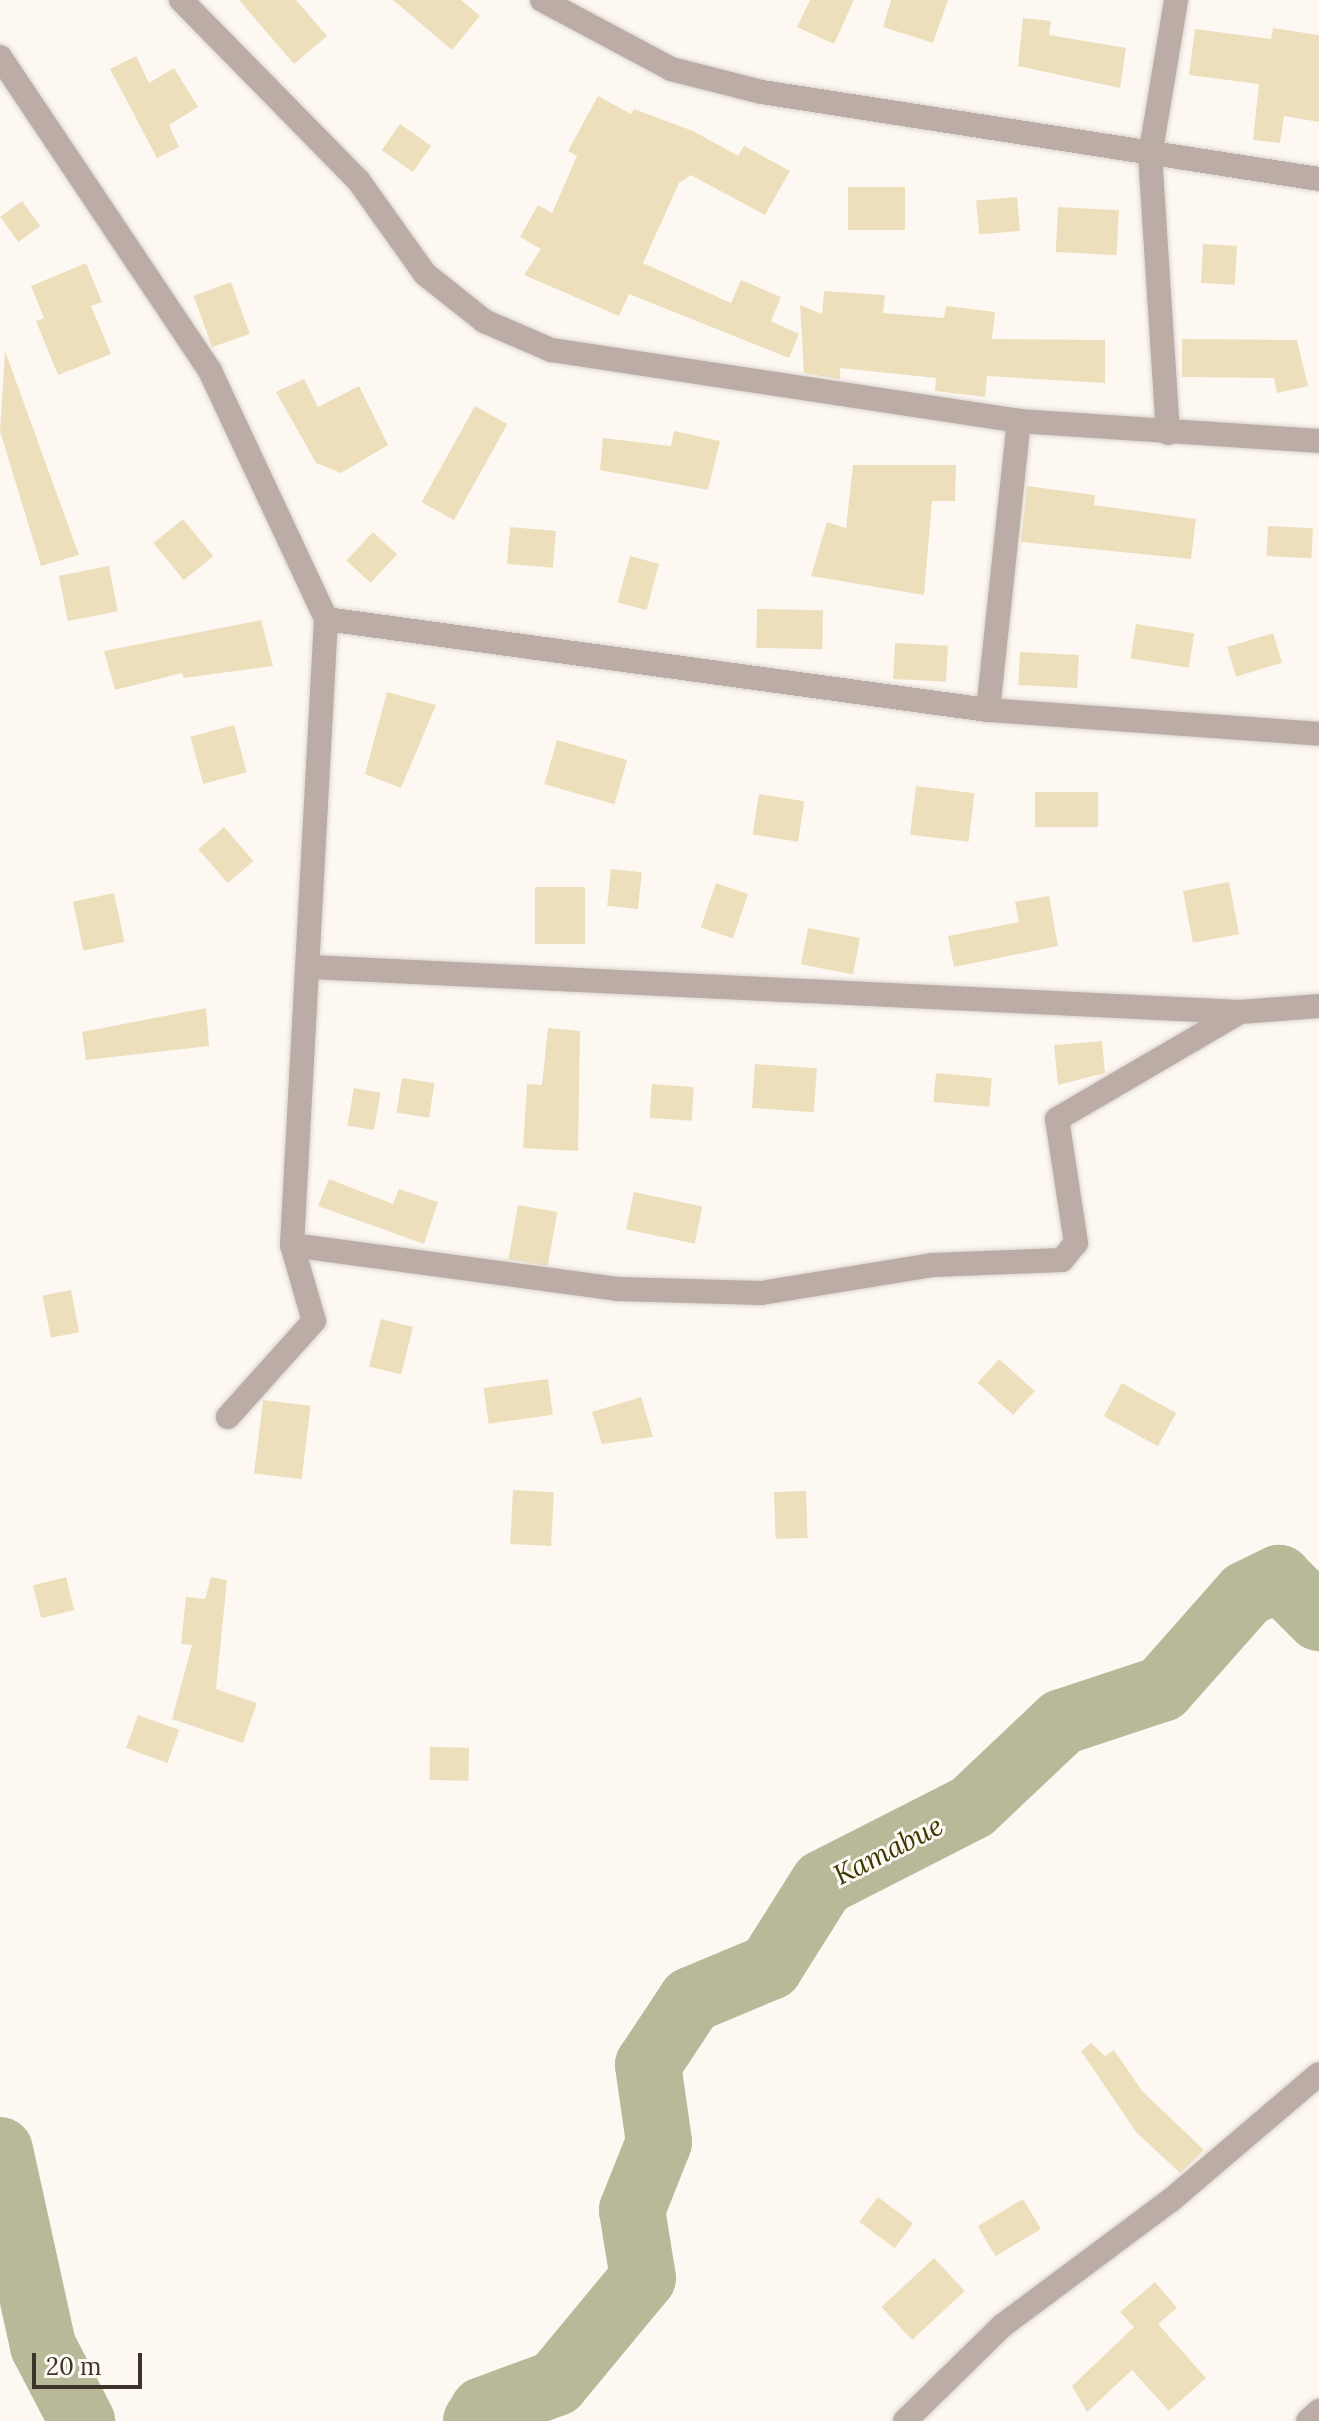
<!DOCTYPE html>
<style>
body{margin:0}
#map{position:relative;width:1319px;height:2421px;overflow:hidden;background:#fef8f3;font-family:Lora,serif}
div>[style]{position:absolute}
.river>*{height:66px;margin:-33px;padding:0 33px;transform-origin:33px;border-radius:33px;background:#b7b999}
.building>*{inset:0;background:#eedfbc;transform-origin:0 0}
.roads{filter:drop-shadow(0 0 2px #dbd5ce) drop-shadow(0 0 2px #dbd5ce)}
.minor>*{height:24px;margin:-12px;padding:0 12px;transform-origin:12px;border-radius:12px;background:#bbaca6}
span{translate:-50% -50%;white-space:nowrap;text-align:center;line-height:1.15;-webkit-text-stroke:6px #fef8f3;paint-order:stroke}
.water-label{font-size:28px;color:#393800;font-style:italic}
.scale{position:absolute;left:32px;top:2353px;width:110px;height:36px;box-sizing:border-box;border:4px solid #3e3328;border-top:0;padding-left:10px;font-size:24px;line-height:28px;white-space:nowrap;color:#3e3328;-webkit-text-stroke:6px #fef8f3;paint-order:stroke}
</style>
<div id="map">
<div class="river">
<div style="left:0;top:2150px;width:201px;rotate:77.6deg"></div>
<div style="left:43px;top:2346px;width:85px;rotate:62.5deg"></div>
<div style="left:476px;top:2421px;width:13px;rotate:-58deg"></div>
<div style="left:483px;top:2410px;width:78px;rotate:-20.3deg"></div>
<div style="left:556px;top:2383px;width:136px;rotate:-50.4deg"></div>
<div style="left:643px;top:2278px;width:69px;rotate:-99.2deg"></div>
<div style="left:632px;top:2210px;width:73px;rotate:-68.3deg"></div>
<div style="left:659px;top:2142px;width:78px;rotate:-98.1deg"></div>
<div style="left:648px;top:2065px;width:78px;rotate:-56.5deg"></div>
<div style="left:691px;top:2000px;width:86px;rotate:-22.7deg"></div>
<div style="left:770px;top:1967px;width:99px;rotate:-57.8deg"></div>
<div style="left:823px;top:1883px;width:167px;rotate:-27deg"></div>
<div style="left:972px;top:1807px;width:124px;rotate:-43.4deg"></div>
<div style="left:1062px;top:1722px;width:105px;rotate:-18.3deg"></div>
<div style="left:1162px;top:1689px;width:127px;rotate:-48.5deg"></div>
<div style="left:1246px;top:1594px;width:37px;rotate:-26deg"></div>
<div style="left:1279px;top:1578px;width:57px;rotate:45deg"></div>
</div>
<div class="building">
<div style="clip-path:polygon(239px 0,296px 0,327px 36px,294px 64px)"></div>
<div style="clip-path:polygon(393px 0,461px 0,480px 16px,452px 50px)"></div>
<div style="clip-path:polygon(810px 0,854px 0,834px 44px,797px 27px)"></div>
<div style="clip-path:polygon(891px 0,948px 0,933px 43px,883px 27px)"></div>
<div style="clip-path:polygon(1023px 18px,1051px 21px,1049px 35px,1126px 48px,1120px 88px,1018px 66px)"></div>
<div style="clip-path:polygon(1273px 28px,1319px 35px,1319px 122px,1284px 116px,1280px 143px,1253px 140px,1259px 84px,1189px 75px,1195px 29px,1271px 39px)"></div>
<div style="clip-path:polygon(136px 56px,149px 83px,174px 68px,198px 107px,169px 125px,179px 147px,157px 158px,110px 69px)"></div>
<div style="clip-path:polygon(598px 96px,631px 114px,634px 109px,693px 131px,738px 156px,744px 146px,790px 171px,765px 215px,691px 175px,679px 183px,643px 263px,731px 303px,741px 280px,781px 297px,771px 321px,799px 334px,789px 358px,629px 294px,619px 316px,524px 275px,541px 249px,520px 237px,538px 205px,552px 213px,577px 156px,568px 151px)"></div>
<div style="left:400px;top:124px;width:38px;height:32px;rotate:35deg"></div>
<div style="left:848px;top:187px;width:57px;height:43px"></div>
<div style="left:1017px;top:197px;width:34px;height:41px;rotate:85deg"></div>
<div style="left:22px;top:201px;width:31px;height:27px;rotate:54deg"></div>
<div style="left:1058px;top:207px;width:61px;height:45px;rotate:3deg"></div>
<div style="left:1203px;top:244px;width:34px;height:39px;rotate:3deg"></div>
<div style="clip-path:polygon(86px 263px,102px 302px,91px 306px,111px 354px,58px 375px,36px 321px,44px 318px,31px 286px)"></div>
<div style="left:231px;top:282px;width:55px;height:40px;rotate:70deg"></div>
<div style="clip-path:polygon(824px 291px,885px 295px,883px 313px,944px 318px,946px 306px,995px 312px,992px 339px,1105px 340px,1105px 383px,987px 376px,985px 397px,935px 391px,936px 378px,840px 368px,840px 379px,804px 373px,800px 305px,822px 314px)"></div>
<div style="clip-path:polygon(1182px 339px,1297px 340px,1308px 386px,1277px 393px,1274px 378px,1182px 377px)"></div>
<div style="clip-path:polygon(5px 351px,79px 555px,41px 566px,0 431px)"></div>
<div style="clip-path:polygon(304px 379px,318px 407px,359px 386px,388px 445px,341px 473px,316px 463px,276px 392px)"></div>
<div style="left:475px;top:406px;width:37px;height:110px;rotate:29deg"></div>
<div style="clip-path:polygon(674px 431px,720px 441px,708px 490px,600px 470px,603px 438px,671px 446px)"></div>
<div style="clip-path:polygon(853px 465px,956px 465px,955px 501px,932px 501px,924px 595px,811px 576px,827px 522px,846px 528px)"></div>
<div style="clip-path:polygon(1027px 486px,1095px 495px,1094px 505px,1196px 519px,1191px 559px,1021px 542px)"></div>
<div style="left:183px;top:519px;width:48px;height:38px;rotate:51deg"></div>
<div style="left:1268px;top:526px;width:45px;height:30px;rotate:3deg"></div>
<div style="left:556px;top:531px;width:37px;height:46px;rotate:95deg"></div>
<div style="left:373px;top:532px;width:33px;height:39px;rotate:43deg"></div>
<div style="left:630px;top:556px;width:30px;height:48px;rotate:15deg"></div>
<div style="left:109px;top:566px;width:46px;height:51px;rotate:79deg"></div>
<div style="left:757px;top:609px;width:66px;height:39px;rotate:1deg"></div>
<div style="clip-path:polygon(261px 620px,273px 666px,184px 678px,182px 673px,115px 690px,104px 651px)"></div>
<div style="left:1136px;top:624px;width:59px;height:35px;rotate:9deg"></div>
<div style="left:1273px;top:633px;width:31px;height:48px;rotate:73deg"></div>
<div style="left:895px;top:643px;width:53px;height:36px;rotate:3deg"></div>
<div style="left:1020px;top:652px;width:59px;height:33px;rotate:3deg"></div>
<div style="clip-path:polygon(387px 692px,436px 705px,401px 788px,365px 774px)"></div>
<div style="left:234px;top:725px;width:49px;height:45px;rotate:75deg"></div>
<div style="left:557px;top:740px;width:73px;height:46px;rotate:16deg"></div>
<div style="left:916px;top:786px;width:59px;height:49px;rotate:7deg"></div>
<div style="left:1035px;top:792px;width:63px;height:35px"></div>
<div style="left:759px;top:794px;width:46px;height:41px;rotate:9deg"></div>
<div style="left:224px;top:827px;width:45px;height:34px;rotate:49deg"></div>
<div style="left:611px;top:869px;width:31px;height:37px;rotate:6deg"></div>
<div style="left:1229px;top:882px;width:53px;height:47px;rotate:79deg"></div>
<div style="left:716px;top:883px;width:34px;height:47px;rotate:19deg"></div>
<div style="left:535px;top:887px;width:50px;height:57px"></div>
<div style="left:114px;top:893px;width:50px;height:42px;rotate:78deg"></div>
<div style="clip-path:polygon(1049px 896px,1058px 946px,954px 967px,948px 936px,1019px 922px,1015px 902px)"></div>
<div style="left:808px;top:928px;width:53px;height:37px;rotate:11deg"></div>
<div style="clip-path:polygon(206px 1008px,209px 1046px,86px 1060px,82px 1032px)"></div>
<div style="clip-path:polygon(548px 1028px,580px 1031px,578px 1151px,523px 1148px,527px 1084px,542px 1085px)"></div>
<div style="clip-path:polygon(1102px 1041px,1105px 1073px,1058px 1085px,1054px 1045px)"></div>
<div style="left:755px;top:1064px;width:62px;height:44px;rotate:4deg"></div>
<div style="left:936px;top:1073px;width:56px;height:29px;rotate:5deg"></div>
<div style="left:402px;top:1078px;width:33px;height:35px;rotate:9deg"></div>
<div style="left:652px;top:1084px;width:42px;height:34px;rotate:4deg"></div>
<div style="left:354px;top:1088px;width:27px;height:38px;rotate:10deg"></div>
<div style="clip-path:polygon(329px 1179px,393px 1204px,399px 1189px,438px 1202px,424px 1244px,318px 1206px)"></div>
<div style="left:634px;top:1192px;width:70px;height:38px;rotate:12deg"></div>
<div style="left:518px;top:1205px;width:40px;height:55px;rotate:10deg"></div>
<div style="left:71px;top:1290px;width:43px;height:29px;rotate:79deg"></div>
<div style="left:381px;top:1319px;width:33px;height:49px;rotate:14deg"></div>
<div style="left:999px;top:1359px;width:48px;height:32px;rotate:42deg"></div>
<div style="left:548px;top:1379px;width:36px;height:65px;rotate:82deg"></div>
<div style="left:1122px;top:1383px;width:62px;height:38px;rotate:29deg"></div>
<div style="clip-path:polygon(641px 1397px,653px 1437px,602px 1444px,592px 1412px)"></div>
<div style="left:263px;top:1400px;width:48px;height:74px;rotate:7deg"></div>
<div style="left:513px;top:1490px;width:41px;height:54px;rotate:3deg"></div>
<div style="left:806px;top:1491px;width:47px;height:32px;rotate:88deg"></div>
<div style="left:66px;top:1577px;width:34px;height:34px;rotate:76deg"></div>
<div style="clip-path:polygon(211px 1577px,227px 1580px,216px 1689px,257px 1703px,243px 1743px,172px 1719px,192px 1645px,181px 1644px,186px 1597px,205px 1599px)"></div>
<div style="left:138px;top:1715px;width:44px;height:35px;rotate:20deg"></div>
<div style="left:430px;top:1747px;width:39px;height:33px;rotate:1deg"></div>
<div style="clip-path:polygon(1091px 2043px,1105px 2056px,1114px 2050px,1142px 2091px,1204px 2150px,1180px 2173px,1136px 2132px,1081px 2051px)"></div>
<div style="left:878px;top:2197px;width:44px;height:31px;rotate:37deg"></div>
<div style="left:1023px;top:2199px;width:35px;height:53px;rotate:59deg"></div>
<div style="left:934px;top:2258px;width:45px;height:72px;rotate:47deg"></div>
<div style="clip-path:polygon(1155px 2282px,1177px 2308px,1158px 2324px,1206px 2378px,1169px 2411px,1132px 2370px,1087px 2412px,1072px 2386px,1134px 2327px,1120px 2312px)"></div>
</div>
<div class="roads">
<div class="minor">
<div style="left:181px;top:0;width:252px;rotate:45.5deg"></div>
<div style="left:358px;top:180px;width:115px;rotate:54.5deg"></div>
<div style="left:425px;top:274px;width:75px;rotate:38.5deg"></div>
<div style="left:484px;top:321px;width:73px;rotate:23.4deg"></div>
<div style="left:551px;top:350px;width:473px;rotate:8.6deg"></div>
<div style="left:1019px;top:421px;width:301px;rotate:3.8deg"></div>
<div style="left:542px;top:0;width:146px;rotate:28.1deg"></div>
<div style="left:671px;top:69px;width:94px;rotate:14.2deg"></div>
<div style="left:762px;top:92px;width:564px;rotate:8.88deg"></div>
<div style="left:0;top:57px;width:378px;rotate:56.2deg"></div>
<div style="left:210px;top:371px;width:274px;rotate:64.9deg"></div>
<div style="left:326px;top:619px;width:627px;rotate:93.11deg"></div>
<div style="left:292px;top:1245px;width:79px;rotate:73.9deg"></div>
<div style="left:314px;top:1321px;width:129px;rotate:131.9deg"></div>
<div style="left:1168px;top:433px;width:278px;rotate:-93.7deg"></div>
<div style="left:1150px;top:156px;width:158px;rotate:-80.5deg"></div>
<div style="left:326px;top:619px;width:668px;rotate:7.83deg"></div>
<div style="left:988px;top:710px;width:332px;rotate:4.1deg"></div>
<div style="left:988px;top:710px;width:291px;rotate:-83.9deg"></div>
<div style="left:311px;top:967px;width:930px;rotate:2.77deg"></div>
<div style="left:1240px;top:1012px;width:79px;rotate:-4.3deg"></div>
<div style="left:292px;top:1245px;width:328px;rotate:7.7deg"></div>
<div style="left:617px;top:1289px;width:144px;rotate:1.6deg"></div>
<div style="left:761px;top:1293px;width:173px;rotate:-9.3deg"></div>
<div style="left:932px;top:1265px;width:130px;rotate:-2.2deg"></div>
<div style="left:1062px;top:1260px;width:22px;rotate:-51deg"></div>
<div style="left:1076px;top:1243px;width:125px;rotate:-98.7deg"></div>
<div style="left:1057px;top:1119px;width:212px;rotate:-30.3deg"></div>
<div style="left:905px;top:2421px;width:136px;rotate:-44.4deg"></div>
<div style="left:1002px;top:2326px;width:211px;rotate:-36.7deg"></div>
<div style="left:1171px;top:2200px;width:194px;rotate:-40.4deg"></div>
<div style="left:1308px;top:2421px;width:15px;rotate:-42deg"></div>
</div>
</div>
<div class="water-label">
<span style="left:888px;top:1850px;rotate:-27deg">Kamabue</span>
</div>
<div class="scale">20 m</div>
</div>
